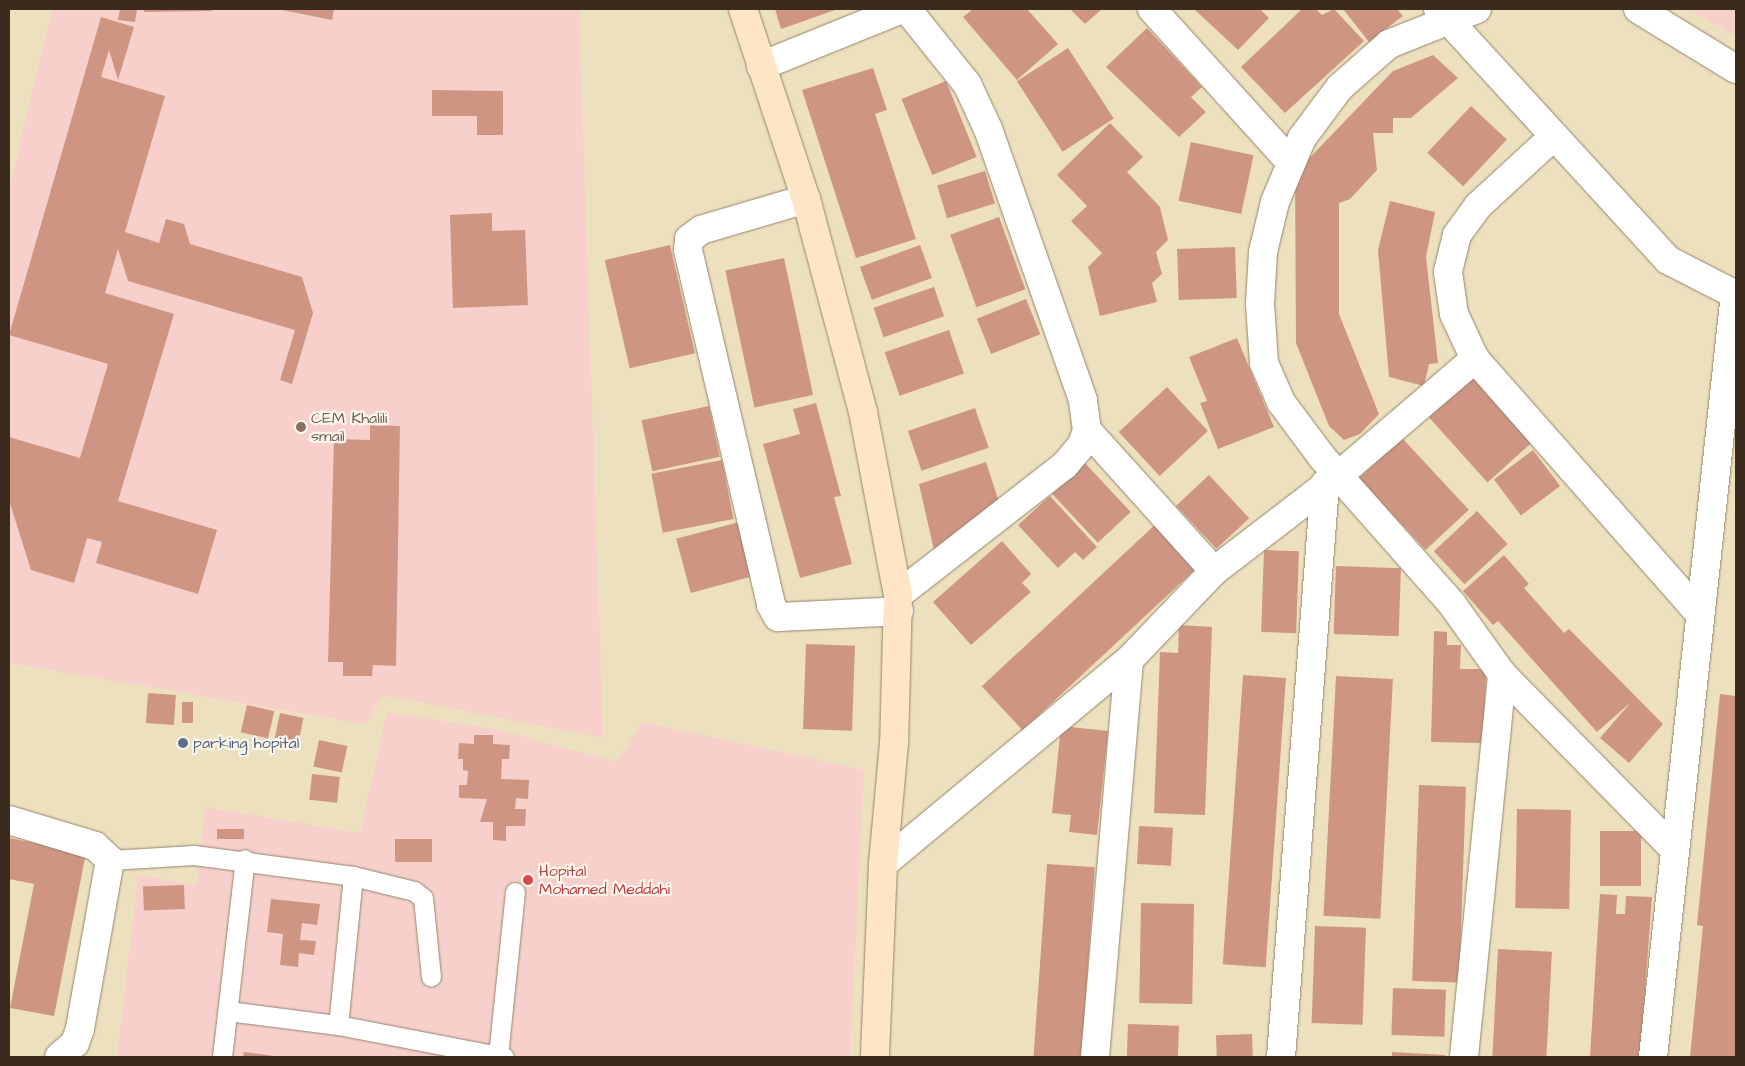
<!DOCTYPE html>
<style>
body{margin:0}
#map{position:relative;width:1745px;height:1066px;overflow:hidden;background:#ede0be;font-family:"Architects Daughter",sans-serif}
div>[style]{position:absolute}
.built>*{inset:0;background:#f7d0cc}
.building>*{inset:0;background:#cf9583;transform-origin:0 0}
.roads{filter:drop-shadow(0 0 1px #94856e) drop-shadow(0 0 1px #94856e)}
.lane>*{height:19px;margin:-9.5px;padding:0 9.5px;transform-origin:9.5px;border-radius:9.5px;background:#fff}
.street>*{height:28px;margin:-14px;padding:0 14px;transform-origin:14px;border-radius:14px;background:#fff}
.secondary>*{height:28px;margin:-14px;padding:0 14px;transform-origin:14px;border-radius:14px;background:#fde5c5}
.dots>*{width:14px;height:14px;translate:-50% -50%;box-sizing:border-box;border:2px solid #fbf7ec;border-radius:50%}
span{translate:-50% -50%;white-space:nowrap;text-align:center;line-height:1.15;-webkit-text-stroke:4.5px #fbf7ec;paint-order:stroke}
.education-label{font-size:16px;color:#785e54}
.left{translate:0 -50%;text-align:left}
.service-label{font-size:16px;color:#4e5e75}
.health-label{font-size:16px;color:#be3a42}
.frame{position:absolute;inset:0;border:10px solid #3b2a1e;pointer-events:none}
</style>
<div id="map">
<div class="built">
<div style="clip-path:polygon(52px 9px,579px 9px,603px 738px,383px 695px,365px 724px,9px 663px,9px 190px)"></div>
<div style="clip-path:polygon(1688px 9px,1736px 9px,1736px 36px)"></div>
<div style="clip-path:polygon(387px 712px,494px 729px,617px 762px,643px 722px,864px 770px,850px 1057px,117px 1057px,138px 875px,197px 885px,205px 807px,360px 833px)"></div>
</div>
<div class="building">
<div style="clip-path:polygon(120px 9px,137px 9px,135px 22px,118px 20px)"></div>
<div style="clip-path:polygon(144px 9px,212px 9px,212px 11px,144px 12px)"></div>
<div style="clip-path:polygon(277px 9px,334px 9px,332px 20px)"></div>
<div style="clip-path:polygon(775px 9px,838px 9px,781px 29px)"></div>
<div style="clip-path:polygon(973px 9px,1027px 9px,1058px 44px,1017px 80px,963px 17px)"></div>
<div style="clip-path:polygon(1070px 9px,1102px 9px,1085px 24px)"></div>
<div style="clip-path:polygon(1194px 9px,1260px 9px,1269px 18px,1238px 50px)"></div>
<div style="clip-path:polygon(1302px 9px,1316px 9px,1322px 15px,1334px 9px,1364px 41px,1285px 113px,1241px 67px)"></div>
<div style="clip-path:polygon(1343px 9px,1397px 9px,1403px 16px,1369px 42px)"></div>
<div style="clip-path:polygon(101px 17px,134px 27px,118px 80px,109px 50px,101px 77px,165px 96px,125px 232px,159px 243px,166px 219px,184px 224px,190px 244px,302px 277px,313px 313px,292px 384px,280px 380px,295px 330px,128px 281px,118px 249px,105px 293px,174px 314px,118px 501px,217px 530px,198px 594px,96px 563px,102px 542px,87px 538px,74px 583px,31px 570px,9px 500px,9px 437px,80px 458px,108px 364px,9px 335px)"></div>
<div style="clip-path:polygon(1147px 28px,1202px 87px,1191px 97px,1206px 112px,1179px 137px,1106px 67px)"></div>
<div style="left:1068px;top:48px;width:84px;height:61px;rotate:57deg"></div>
<div style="clip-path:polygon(1433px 55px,1458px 78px,1411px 118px,1393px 118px,1393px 133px,1373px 133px,1377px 170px,1350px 199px,1339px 203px,1339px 314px,1379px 414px,1360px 434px,1344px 440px,1329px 426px,1296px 343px,1295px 173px,1393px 71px)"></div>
<div style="clip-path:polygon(873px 68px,887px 110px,875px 114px,916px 239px,856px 258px,802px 90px)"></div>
<div style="left:946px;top:81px;width:82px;height:48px;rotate:68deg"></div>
<div style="clip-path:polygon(432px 90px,503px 91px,503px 135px,477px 135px,477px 116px,432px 116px)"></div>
<div style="left:1471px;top:106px;width:49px;height:64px;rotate:43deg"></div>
<div style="clip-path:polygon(1110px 123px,1143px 157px,1127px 172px,1160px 207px,1168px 240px,1156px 252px,1162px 274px,1152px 283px,1157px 302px,1100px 316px,1088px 267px,1102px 253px,1071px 221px,1087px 206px,1057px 175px)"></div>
<div style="left:1191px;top:142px;width:64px;height:60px;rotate:12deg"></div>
<div style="left:985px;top:171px;width:34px;height:50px;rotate:73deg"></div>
<div style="clip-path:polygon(1390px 201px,1435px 212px,1426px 257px,1438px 363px,1429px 364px,1424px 386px,1389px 377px,1378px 250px)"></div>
<div style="clip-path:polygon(492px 213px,492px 231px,525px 230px,528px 305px,453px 308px,450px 215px)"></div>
<div style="left:999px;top:217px;width:77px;height:52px;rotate:70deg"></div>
<div style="left:670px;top:245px;width:111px;height:67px;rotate:77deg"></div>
<div style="left:920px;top:245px;width:35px;height:64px;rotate:70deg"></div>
<div style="left:1235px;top:247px;width:51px;height:58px;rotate:88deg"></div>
<div style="left:784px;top:258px;width:140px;height:60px;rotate:78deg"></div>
<div style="left:934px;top:287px;width:31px;height:64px;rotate:71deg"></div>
<div style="left:1026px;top:299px;width:38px;height:53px;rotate:68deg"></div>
<div style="left:949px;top:330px;width:46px;height:68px;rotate:71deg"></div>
<div style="clip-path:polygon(1237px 338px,1274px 427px,1218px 449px,1200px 403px,1207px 401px,1189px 357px)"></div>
<div style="left:1472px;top:374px;width:91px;height:61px;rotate:48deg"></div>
<div style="left:1167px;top:387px;width:60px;height:66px;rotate:47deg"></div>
<div style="clip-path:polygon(816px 403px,841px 496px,834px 497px,852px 564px,800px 578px,763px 444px,800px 434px,793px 409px)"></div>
<div style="left:709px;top:406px;width:52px;height:69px;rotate:78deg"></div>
<div style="left:975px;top:408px;width:42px;height:71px;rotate:71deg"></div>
<div style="clip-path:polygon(370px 425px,400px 426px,396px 666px,373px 665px,372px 676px,343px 676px,343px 662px,328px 662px,334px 439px,370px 440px)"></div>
<div style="left:1402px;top:438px;width:98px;height:59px;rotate:47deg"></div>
<div style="left:1533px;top:450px;width:45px;height:49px;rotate:53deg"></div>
<div style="left:722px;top:460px;width:60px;height:72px;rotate:79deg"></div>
<div style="clip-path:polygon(986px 462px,1000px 505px,935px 555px,919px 484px)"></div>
<div style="left:1085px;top:463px;width:67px;height:45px;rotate:47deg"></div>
<div style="left:1209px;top:475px;width:59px;height:45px;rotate:47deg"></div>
<div style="clip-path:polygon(1050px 496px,1097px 547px,1083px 560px,1075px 552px,1058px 568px,1018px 525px)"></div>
<div style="left:1477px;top:511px;width:45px;height:59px;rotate:47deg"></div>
<div style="left:739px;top:522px;width:56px;height:65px;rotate:75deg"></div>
<div style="left:1158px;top:522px;width:60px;height:241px;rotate:47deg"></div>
<div style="clip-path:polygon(1002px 541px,1031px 574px,1022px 583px,1031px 592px,971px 645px,933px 602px)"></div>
<div style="left:1264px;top:550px;width:35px;height:82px;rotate:2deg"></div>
<div style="clip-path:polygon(1504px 555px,1529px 584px,1524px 588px,1564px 633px,1569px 629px,1663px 724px,1629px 763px,1600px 738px,1631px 702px,1597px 732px,1498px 621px,1493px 625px,1463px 591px)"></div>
<div style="left:1336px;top:566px;width:65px;height:68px;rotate:2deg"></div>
<div style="clip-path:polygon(1179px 625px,1212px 627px,1205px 815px,1154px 813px,1160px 652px,1178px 653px)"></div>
<div style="clip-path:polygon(1434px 631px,1447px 632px,1447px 645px,1461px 645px,1460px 669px,1486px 669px,1484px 743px,1431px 742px)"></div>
<div style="left:806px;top:644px;width:49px;height:85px;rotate:2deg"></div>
<div style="left:1243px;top:675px;width:43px;height:290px;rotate:4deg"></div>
<div style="left:1336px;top:676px;width:57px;height:240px;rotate:3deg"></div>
<div style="left:148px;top:693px;width:28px;height:30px;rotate:4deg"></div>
<div style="clip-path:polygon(1720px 694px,1736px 696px,1736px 1057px,1690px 1057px,1703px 926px,1697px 925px)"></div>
<div style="left:182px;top:702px;width:11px;height:21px"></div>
<div style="left:247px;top:705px;width:28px;height:28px;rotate:13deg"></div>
<div style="left:280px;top:713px;width:24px;height:25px;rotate:12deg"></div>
<div style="clip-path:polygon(1061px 726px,1108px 731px,1097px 835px,1069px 832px,1071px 815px,1052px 813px)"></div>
<div style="clip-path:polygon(474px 735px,493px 735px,493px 744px,510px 745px,509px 759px,502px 759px,501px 779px,529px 780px,528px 799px,516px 798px,515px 809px,526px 809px,525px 826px,506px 826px,506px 841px,493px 840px,493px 822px,480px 822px,487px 799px,459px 798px,459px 785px,467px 785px,468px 771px,463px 770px,463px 759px,458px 759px,459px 743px,474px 744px)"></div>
<div style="left:319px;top:740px;width:29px;height:27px;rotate:12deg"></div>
<div style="left:312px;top:774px;width:28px;height:26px;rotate:6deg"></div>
<div style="left:1419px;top:785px;width:47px;height:196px;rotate:2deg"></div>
<div style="left:1517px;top:809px;width:54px;height:99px;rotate:1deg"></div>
<div style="left:1139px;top:826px;width:34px;height:38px;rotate:3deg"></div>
<div style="left:217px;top:829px;width:27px;height:10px"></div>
<div style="left:1600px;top:831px;width:41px;height:55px"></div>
<div style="clip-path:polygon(9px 838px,86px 853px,54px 1016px,10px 1008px,34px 884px,9px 879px)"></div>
<div style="left:395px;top:839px;width:37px;height:23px"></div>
<div style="left:1047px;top:864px;width:48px;height:194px;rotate:4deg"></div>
<div style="left:184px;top:885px;width:24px;height:41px;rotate:88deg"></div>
<div style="clip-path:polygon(1600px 894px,1617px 895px,1616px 914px,1625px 914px,1626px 896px,1652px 897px,1640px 1057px,1590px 1057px)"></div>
<div style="clip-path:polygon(271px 899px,320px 904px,317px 925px,302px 923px,300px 940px,316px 941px,314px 955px,299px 953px,298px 967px,280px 965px,283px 934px,267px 932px)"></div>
<div style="left:1141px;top:903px;width:53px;height:100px;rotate:1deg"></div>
<div style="left:1315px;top:926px;width:51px;height:97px;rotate:2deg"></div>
<div style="left:1498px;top:949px;width:54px;height:108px;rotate:3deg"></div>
<div style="left:1393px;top:988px;width:53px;height:47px;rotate:2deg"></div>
<div style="left:1128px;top:1024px;width:51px;height:33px;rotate:2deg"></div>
<div style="left:1252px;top:1034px;width:23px;height:36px;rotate:88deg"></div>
<div style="clip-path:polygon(244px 1052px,274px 1056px,274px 1057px,243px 1057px)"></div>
<div style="clip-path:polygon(1392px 1052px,1445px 1055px,1445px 1057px,1392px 1057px)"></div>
</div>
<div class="roads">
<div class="lane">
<div style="left:110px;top:860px;width:84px;rotate:-3.4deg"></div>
<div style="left:194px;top:855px;width:160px;rotate:7.5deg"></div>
<div style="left:353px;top:876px;width:150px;rotate:95.7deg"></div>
<div style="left:353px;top:876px;width:63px;rotate:13.8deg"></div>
<div style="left:414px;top:891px;width:11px;rotate:38deg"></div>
<div style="left:423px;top:898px;width:79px;rotate:84.2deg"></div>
<div style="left:228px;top:1011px;width:111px;rotate:7.3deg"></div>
<div style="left:338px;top:1025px;width:169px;rotate:10.9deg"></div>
<div style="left:498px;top:1056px;width:165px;rotate:-84.1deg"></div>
<div style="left:222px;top:1057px;width:199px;rotate:-83.4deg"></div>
</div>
<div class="street">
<div style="left:1152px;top:9px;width:207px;rotate:47.9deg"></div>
<div style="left:1438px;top:9px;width:340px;rotate:47.5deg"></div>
<div style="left:1668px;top:260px;width:76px;rotate:27.2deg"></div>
<div style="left:1477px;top:9px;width:95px;rotate:158.3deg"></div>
<div style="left:1389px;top:44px;width:65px;rotate:138.7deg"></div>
<div style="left:1340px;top:87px;width:64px;rotate:126.7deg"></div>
<div style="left:1302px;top:138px;width:69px;rotate:112.9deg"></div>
<div style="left:1275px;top:202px;width:51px;rotate:103.5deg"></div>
<div style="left:1263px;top:252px;width:52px;rotate:93.3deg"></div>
<div style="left:1260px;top:304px;width:59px;rotate:86.1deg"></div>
<div style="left:1264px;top:363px;width:43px;rotate:66.4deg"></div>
<div style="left:1281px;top:402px;width:69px;rotate:53.3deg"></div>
<div style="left:1322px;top:457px;width:196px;rotate:48.5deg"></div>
<div style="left:1452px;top:604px;width:86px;rotate:54.5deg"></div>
<div style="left:1502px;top:674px;width:245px;rotate:45.5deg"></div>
<div style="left:1638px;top:9px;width:115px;rotate:31.5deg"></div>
<div style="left:761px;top:66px;width:152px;rotate:-22deg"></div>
<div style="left:1554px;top:136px;width:103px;rotate:137.4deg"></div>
<div style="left:1478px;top:206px;width:36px;rotate:126deg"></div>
<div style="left:1457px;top:235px;width:38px;rotate:104deg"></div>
<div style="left:1448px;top:272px;width:42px;rotate:81.9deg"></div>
<div style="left:1454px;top:314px;width:50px;rotate:65deg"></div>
<div style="left:1475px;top:359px;width:340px;rotate:48.6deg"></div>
<div style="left:806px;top:199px;width:109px;rotate:163.6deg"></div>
<div style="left:701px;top:230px;width:15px;rotate:143deg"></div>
<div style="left:689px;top:239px;width:11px;rotate:95deg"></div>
<div style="left:688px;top:250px;width:365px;rotate:76.8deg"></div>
<div style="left:771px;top:605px;width:14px;rotate:60deg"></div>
<div style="left:778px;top:617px;width:121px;rotate:-2.8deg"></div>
<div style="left:1087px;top:430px;width:190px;rotate:48deg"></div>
<div style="left:898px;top:595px;width:212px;rotate:-37.9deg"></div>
<div style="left:1065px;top:465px;width:26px;rotate:-50deg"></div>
<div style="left:1082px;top:445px;width:16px;rotate:-72deg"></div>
<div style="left:1087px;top:430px;width:30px;rotate:-98deg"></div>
<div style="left:1083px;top:400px;width:287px;rotate:-109.3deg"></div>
<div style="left:988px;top:129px;width:50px;rotate:-115deg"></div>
<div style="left:967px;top:84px;width:96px;rotate:-128.7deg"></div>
<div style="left:9px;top:820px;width:90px;rotate:16.8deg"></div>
<div style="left:95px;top:846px;width:21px;rotate:43deg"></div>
<div style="left:110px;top:860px;width:172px;rotate:100.1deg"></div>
<div style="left:80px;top:1029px;width:15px;rotate:110deg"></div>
<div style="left:75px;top:1043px;width:21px;rotate:139deg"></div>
<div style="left:883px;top:864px;width:320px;rotate:-39.7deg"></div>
<div style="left:1129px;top:660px;width:123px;rotate:-46.3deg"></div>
<div style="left:1214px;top:571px;width:158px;rotate:-37.5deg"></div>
<div style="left:1339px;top:475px;width:179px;rotate:-40.5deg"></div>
<div style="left:1095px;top:1057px;width:398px;rotate:-85.1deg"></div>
<div style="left:1281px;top:1057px;width:575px;rotate:-85.61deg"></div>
<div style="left:1464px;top:1057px;width:385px;rotate:-84.3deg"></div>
<div style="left:1653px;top:1057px;width:767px;rotate:-83.87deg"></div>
</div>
<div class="secondary">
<div style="left:743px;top:9px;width:200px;rotate:71.7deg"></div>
<div style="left:806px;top:199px;width:220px;rotate:75deg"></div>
<div style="left:863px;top:412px;width:186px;rotate:79.2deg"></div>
<div style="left:898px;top:595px;width:148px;rotate:91.5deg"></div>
<div style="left:894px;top:743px;width:121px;rotate:95.2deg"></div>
<div style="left:883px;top:864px;width:193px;rotate:92.4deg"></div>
</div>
</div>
<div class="dots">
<div style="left:301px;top:427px;background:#8d6e63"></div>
<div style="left:183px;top:743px;background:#5c6f8a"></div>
<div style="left:528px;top:880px;background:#e0444e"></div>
</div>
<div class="education-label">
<span class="left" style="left:311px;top:427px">CEM Khalili<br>smail</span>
</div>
<div class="service-label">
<span class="left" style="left:193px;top:743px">parking hopital</span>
</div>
<div class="health-label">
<span class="left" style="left:539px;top:880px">Hopital<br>Mohamed Meddahi</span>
</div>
<div class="frame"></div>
</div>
